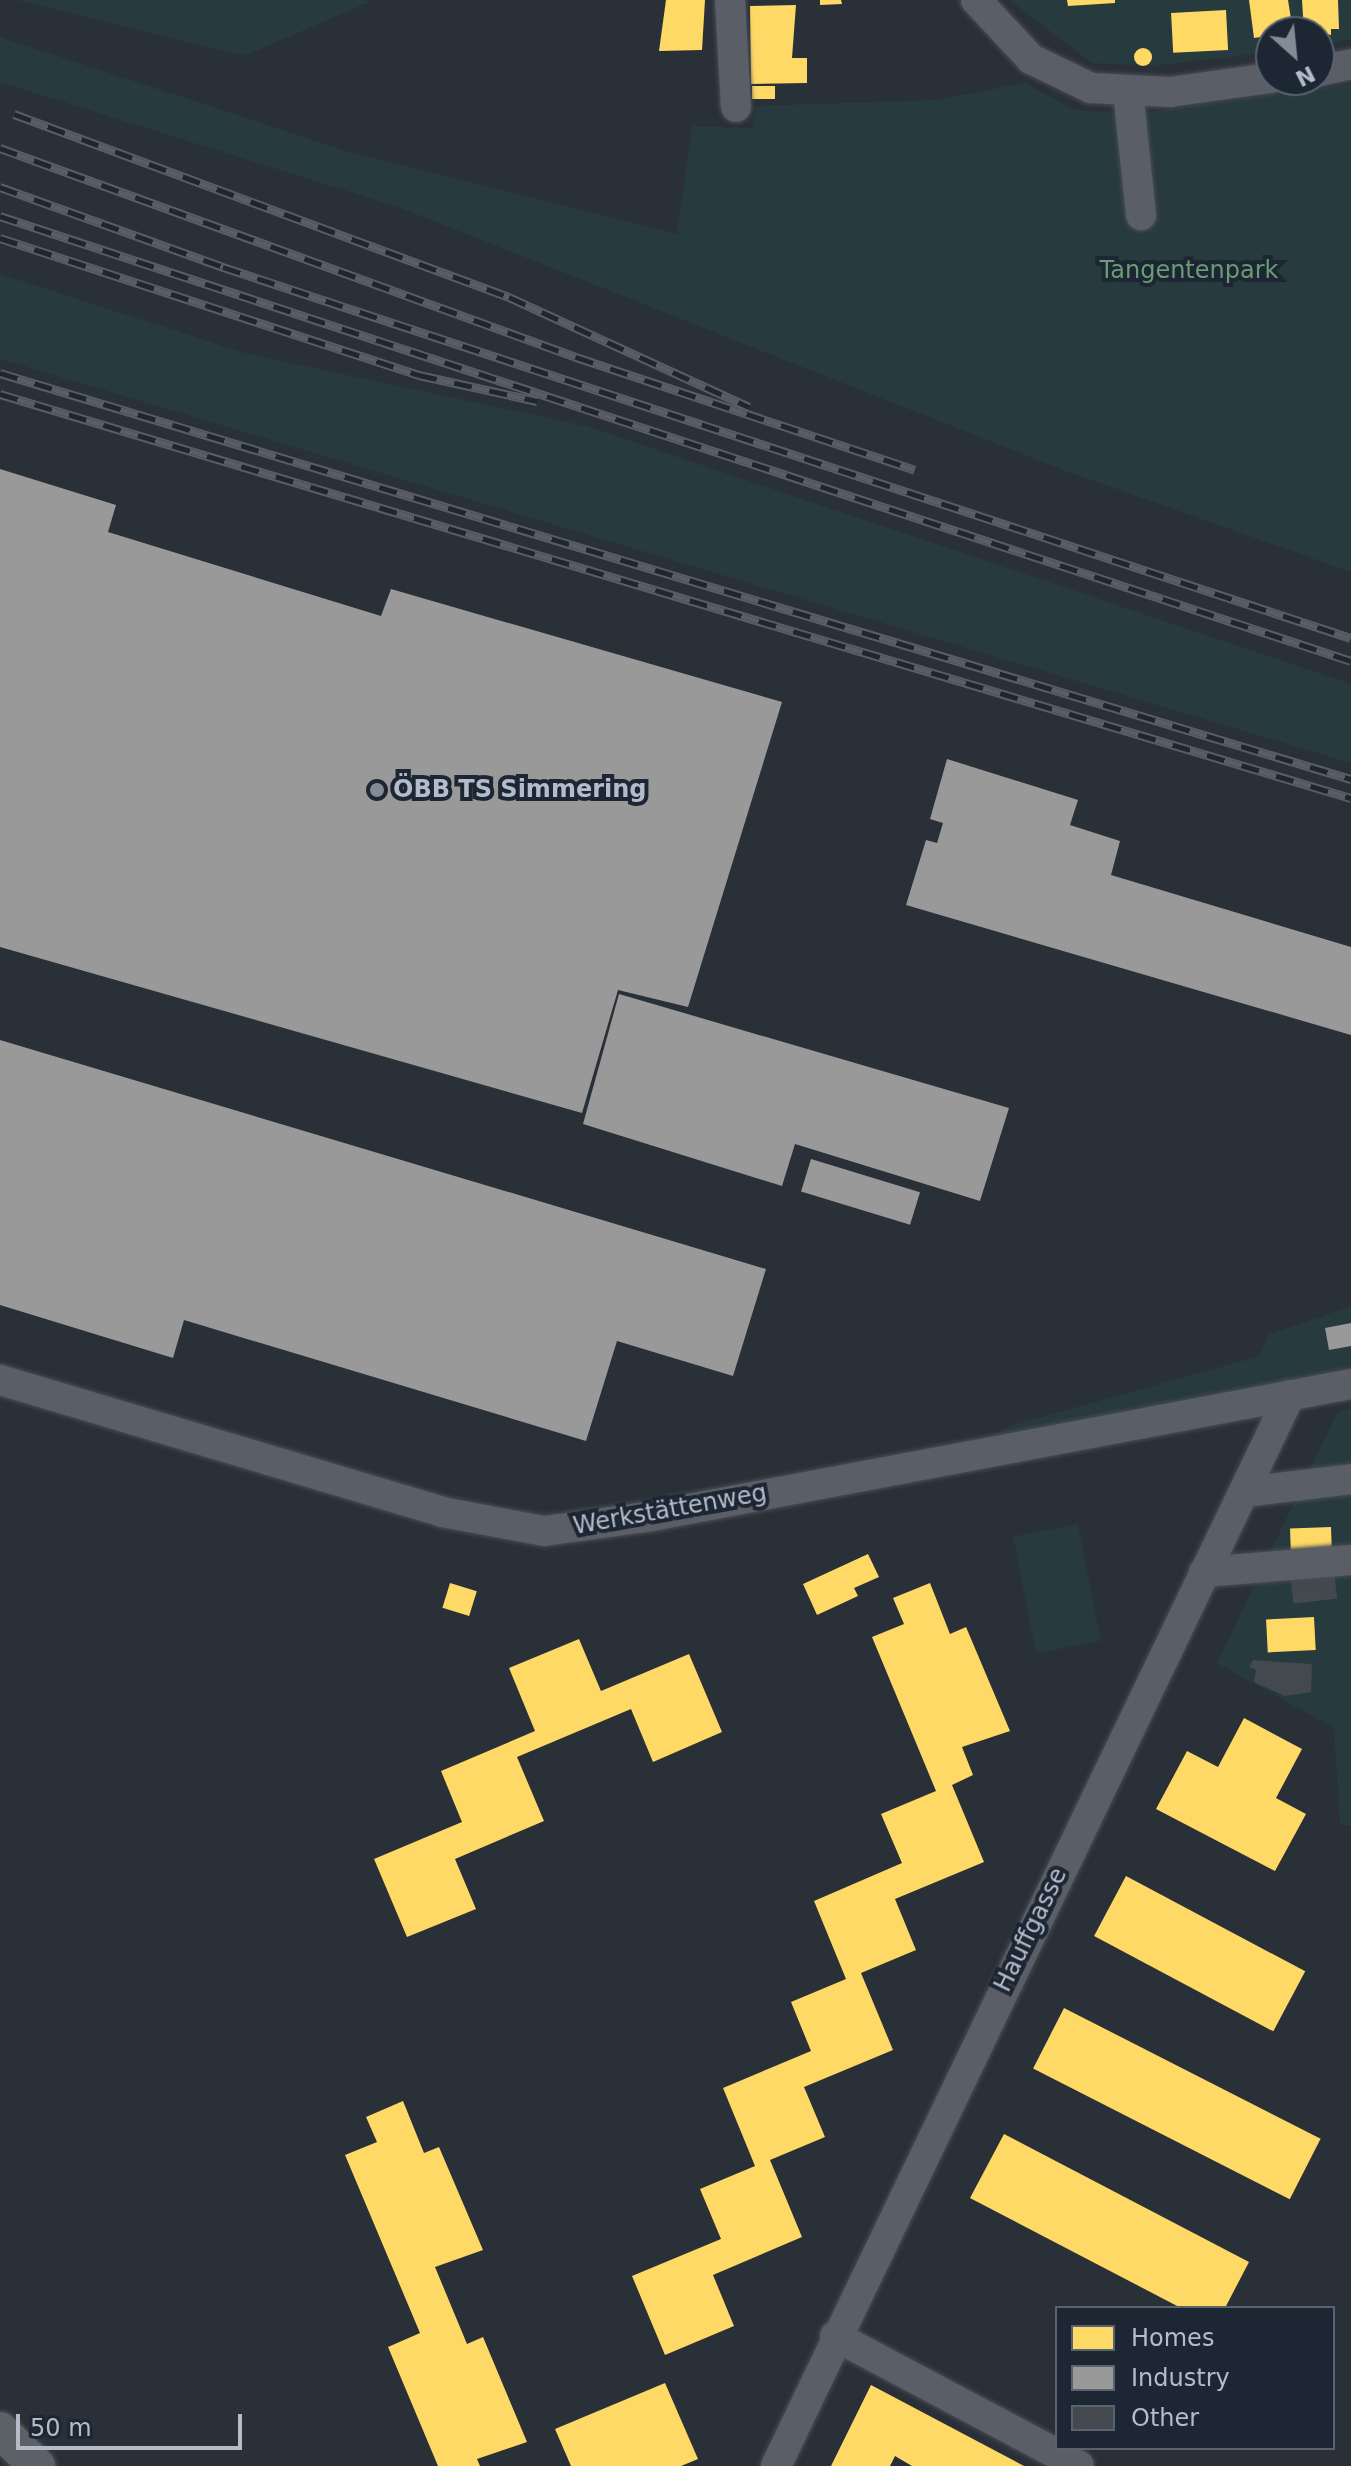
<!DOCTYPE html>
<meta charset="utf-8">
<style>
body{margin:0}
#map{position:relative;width:1351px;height:2466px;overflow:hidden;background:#2a3038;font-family:"DejaVu Sans",sans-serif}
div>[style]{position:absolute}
.green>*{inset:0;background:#273a3e;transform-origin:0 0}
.homes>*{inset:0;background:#ffd966;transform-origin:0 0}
.round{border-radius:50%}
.industry>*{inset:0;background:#999;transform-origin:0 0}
.building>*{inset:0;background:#444950;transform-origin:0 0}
.roads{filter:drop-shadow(0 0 2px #484c53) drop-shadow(0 0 2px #484c53)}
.minor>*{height:30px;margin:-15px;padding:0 15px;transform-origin:15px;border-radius:15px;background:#5a5e66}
.major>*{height:36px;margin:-18px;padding:0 18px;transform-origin:18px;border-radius:18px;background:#5c6168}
.rail>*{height:9px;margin-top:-4.5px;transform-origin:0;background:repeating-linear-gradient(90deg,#1d2633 0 18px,#595d64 0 36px);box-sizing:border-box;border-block:2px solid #595d64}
.dots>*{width:22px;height:22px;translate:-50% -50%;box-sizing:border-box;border:4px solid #1d2633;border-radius:50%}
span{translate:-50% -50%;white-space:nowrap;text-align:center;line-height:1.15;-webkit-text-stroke:8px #1d2633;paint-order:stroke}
.park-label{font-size:24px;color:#6b9a76}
.poi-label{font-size:24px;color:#b4bcc9;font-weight:700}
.left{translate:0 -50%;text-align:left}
.street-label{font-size:24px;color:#b4bcc9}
.legend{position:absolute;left:1055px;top:2306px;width:280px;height:144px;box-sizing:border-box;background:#1d2633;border:2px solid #59626f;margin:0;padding:10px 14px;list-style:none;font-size:24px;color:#b4bcc9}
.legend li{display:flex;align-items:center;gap:16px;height:40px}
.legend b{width:40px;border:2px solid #59626f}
.north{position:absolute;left:1255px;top:16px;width:80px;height:80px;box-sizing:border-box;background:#1d2633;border:2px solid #59626f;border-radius:50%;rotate:153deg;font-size:22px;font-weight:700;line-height:32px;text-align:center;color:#b4bcc9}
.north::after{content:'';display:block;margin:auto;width:28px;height:36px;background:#848b96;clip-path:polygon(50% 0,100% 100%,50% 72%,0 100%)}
.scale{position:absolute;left:16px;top:2414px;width:226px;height:36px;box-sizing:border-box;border:4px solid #b4bcc9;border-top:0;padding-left:10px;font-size:24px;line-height:28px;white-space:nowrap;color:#b4bcc9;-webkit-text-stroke:6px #1d2633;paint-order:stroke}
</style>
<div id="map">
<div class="green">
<div style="clip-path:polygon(17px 0,363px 0,369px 2px,244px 56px)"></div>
<div style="clip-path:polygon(1009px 0,1351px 0,1351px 39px,1319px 44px,1319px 32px,1271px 32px,1271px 52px,1152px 66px,1092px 63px)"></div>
<div style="clip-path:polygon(0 37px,346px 151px,677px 234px,692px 126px,752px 128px,756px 106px,936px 100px,1025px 83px,1074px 110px,1136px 114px,1351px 84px,1351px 572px,1063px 470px,398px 207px,0 82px)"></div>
<div style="clip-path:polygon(0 274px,245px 353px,586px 426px,1351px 684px,1351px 763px,0 359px)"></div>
<div style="clip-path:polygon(1351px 1306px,1351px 1365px,1335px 1371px,991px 1436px,1009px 1426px,1260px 1356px,1268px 1335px)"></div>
<div style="clip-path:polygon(1351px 1409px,1351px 1825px,1340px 1825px,1334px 1728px,1217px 1663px,1338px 1411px)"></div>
<div style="left:1078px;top:1524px;width:119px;height:66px;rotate:79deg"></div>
</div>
<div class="homes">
<div style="clip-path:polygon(666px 0,705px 0,702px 50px,659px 51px)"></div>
<div style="clip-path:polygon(820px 0,841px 0,842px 4px,820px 5px)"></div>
<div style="clip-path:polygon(1067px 0,1115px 0,1115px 3px,1068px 6px)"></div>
<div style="clip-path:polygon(1249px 0,1288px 0,1293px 32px,1254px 38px)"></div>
<div style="clip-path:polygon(1302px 0,1338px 0,1339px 29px,1331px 29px,1331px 35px,1304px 31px)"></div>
<div style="clip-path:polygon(796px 5px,792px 58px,807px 58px,807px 83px,751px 84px,750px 6px)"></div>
<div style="left:1226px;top:10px;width:40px;height:55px;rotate:87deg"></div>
<div class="round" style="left:1134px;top:48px;width:18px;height:18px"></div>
<div style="left:752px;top:86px;width:23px;height:13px"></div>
<div style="left:1331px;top:1527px;width:26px;height:41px;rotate:88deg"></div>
<div style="clip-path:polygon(868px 1554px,879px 1577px,854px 1588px,858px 1596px,817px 1615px,803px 1584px)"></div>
<div style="left:450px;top:1583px;width:28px;height:26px;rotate:17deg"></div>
<div style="clip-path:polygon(930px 1583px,950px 1634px,966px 1627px,1010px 1731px,962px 1747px,973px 1775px,952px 1785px,984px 1862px,895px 1899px,916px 1950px,861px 1973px,893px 2050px,804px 2087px,825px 2137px,770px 2160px,802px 2237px,713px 2275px,734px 2326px,665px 2355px,632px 2276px,721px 2239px,700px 2189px,755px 2166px,723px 2088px,811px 2051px,791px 2002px,846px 1979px,814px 1901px,902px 1863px,881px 1814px,936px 1791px,872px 1637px,904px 1624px,893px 1598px)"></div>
<div style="left:1314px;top:1617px;width:33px;height:48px;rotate:87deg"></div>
<div style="clip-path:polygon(579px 1639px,601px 1691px,689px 1654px,722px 1732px,653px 1762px,631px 1709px,517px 1757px,544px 1821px,455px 1859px,476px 1909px,407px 1937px,374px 1859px,462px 1822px,441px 1771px,535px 1731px,509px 1668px)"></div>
<div style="clip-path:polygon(1244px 1718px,1302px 1749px,1276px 1798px,1306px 1814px,1275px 1871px,1156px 1809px,1187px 1751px,1218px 1767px)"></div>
<div style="left:1126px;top:1876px;width:203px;height:68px;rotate:28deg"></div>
<div style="left:1064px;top:2008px;width:288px;height:68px;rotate:27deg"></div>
<div style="clip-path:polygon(403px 2101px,424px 2153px,439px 2147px,483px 2250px,435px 2267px,467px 2344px,483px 2337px,527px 2442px,477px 2459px,480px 2466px,438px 2466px,388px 2347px,420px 2333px,345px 2155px,377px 2142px,366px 2117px)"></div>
<div style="clip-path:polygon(1004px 2134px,1249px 2262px,1225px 2308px,1181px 2308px,970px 2198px)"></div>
<div style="clip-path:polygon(665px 2383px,698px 2459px,681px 2466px,571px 2466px,555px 2429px)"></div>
<div style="clip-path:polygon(871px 2385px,1024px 2466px,912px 2466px,895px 2456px,890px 2466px,831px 2466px)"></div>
</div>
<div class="industry">
<div style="clip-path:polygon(0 469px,116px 505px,108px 532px,381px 616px,391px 589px,782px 702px,688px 1007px,618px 990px,582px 1113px,0 947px)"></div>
<div style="clip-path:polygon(947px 759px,1078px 800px,1070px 825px,1120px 841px,1111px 875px,1351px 947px,1351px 1035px,906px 905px,926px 840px,937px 843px,943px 823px,930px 819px)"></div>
<div style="clip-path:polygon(619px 994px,1009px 1108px,980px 1201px,795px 1144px,782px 1186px,583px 1124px)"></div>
<div style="clip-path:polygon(0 1040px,766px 1269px,733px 1376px,617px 1341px,586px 1441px,184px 1320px,173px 1358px,0 1305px)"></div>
<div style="left:811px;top:1159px;width:114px;height:34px;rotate:17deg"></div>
<div style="clip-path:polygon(1351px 1323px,1351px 1346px,1329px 1350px,1325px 1328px)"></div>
</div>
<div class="building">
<div style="left:1334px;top:1570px;width:29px;height:44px;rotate:84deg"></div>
<div style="clip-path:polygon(1253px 1660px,1312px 1664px,1311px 1692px,1285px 1696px,1254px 1682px,1256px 1670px,1249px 1667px)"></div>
</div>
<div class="roads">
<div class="minor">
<div style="left:730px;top:0;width:107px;rotate:86.8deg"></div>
<div style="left:976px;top:0;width:81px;rotate:47deg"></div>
<div style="left:1031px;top:59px;width:67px;rotate:25.8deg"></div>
<div style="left:1091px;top:88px;width:79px;rotate:2.9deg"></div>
<div style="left:1170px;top:92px;width:102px;rotate:-7.9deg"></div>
<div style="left:1319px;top:71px;width:33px;rotate:-12deg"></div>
<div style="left:1128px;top:91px;width:125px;rotate:84deg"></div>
<div style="left:0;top:1380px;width:461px;rotate:16.6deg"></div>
<div style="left:442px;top:1512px;width:104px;rotate:10.6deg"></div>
<div style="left:544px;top:1531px;width:109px;rotate:-7.9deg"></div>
<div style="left:652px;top:1516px;width:711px;rotate:-10.69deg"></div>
<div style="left:1244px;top:1492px;width:108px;rotate:-6.9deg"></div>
<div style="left:1204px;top:1572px;width:147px;rotate:-4.7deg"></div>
<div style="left:835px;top:2336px;width:276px;rotate:28deg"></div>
<div style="left:776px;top:2466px;width:1188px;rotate:-64.36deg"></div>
</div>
<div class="major">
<div style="left:0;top:2430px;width:52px;rotate:44.2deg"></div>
</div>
</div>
<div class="rail">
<div style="left:14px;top:114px;width:528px;rotate:20.29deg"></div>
<div style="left:509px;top:297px;width:264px;rotate:24.6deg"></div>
<div style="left:0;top:148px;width:613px;rotate:19.94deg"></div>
<div style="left:576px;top:357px;width:357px;rotate:18.4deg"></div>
<div style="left:0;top:187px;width:237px;rotate:19.7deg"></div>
<div style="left:223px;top:267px;width:1187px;rotate:18.21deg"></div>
<div style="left:0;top:216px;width:1422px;rotate:18.23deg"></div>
<div style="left:0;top:238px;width:441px;rotate:18.1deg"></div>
<div style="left:419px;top:375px;width:121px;rotate:12.4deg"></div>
<div style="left:0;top:373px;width:1411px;rotate:16.73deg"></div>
<div style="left:0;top:394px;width:1410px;rotate:16.65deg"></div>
</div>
<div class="dots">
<div style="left:377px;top:790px;background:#848b96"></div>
</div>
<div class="park-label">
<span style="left:1189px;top:271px">Tangentenpark</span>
</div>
<div class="poi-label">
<span class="left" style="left:393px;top:790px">ÖBB TS Simmering</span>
</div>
<div class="street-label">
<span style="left:670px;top:1510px;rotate:-10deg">Werkstättenweg</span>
<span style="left:1031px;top:1930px;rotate:-64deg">Hauffgasse</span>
</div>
<ul class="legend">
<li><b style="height:22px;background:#ffd966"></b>Homes</li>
<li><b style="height:22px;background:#999"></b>Industry</li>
<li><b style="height:22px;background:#444950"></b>Other</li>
</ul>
<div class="north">N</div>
<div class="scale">50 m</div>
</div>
